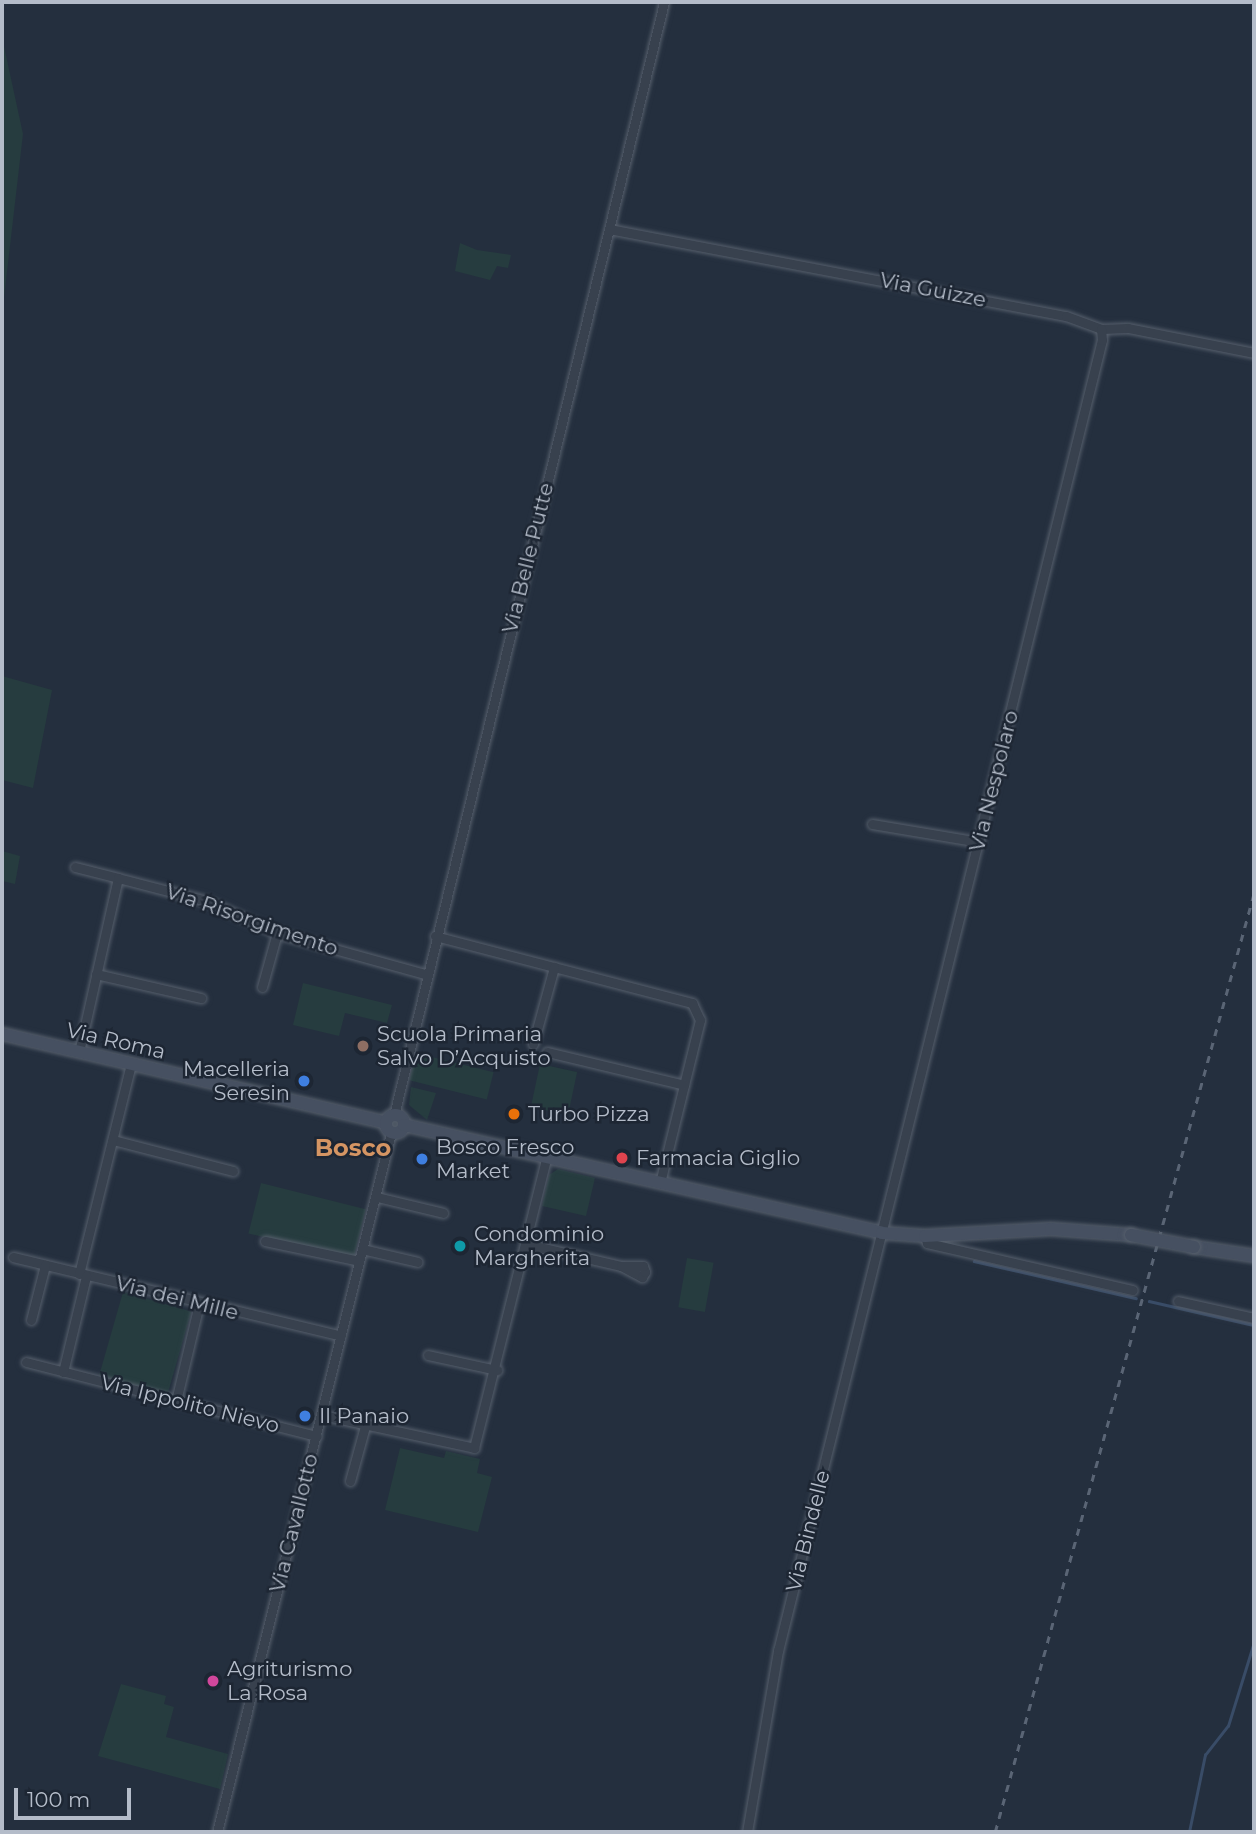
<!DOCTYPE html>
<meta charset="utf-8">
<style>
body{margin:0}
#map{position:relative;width:1256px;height:1834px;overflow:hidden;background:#242f3e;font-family:Montserrat,sans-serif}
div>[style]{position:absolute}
.green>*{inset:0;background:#263c3f;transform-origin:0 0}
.stream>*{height:2.5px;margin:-1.25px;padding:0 1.25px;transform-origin:1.25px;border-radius:1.25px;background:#394c67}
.roads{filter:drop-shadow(0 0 2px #565f6c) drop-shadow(0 0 2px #565f6c)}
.street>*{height:9px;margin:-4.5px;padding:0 4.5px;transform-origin:4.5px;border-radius:4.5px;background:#38414e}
.secondary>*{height:12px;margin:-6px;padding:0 6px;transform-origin:6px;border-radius:6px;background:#465061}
.secondary>.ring{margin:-6px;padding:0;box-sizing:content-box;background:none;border:12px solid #465061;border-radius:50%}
.rail>*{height:2.5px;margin-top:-1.25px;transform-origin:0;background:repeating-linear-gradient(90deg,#5a6575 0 7px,transparent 0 14px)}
.bridges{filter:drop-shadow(0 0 2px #565f6c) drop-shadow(0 0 2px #565f6c)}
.secondary-bridge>*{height:12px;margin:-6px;padding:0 6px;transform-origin:6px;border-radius:6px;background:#465061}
.dots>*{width:19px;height:19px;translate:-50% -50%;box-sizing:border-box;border:4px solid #1d2633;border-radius:50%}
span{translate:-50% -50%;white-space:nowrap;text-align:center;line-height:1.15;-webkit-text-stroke:5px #1d2633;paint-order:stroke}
.street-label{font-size:21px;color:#b4bcc9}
.poi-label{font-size:21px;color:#b4bcc9}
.left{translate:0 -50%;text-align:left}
.right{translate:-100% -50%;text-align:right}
.quarter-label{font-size:24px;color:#d59563;font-weight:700}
.frame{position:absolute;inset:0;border:4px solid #b4bcc9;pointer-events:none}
.scale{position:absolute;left:14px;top:1788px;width:117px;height:32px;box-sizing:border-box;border:4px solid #b4bcc9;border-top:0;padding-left:9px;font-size:21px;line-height:24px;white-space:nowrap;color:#b4bcc9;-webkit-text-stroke:5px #1d2633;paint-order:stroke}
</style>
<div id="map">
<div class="green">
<div style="clip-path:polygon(2px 37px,23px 134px,2px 315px)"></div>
<div style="clip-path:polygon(460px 243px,477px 250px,511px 255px,508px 268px,497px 266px,490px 280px,455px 271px)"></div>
<div style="clip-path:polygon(2px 676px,52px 690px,33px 788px,2px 780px)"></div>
<div style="clip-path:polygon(2px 851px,20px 856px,15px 884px,2px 881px)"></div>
<div style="clip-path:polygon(303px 983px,392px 1005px,387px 1023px,345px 1013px,339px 1036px,293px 1025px)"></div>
<div style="left:416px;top:1053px;width:80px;height:28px;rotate:14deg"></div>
<div style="left:540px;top:1064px;width:38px;height:44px;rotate:12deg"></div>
<div style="clip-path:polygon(411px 1087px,436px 1093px,427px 1120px,409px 1105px)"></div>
<div style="clip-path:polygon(558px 1169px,595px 1178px,586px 1216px,542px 1206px,549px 1175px)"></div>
<div style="left:261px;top:1183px;width:108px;height:52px;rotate:14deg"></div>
<div style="left:687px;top:1258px;width:27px;height:50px;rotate:10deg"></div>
<div style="left:123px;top:1292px;width:71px;height:87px;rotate:16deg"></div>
<div style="clip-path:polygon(400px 1448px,444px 1458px,446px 1451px,480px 1459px,477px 1473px,492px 1477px,478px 1532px,385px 1510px)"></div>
<div style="clip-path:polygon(121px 1684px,166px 1696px,164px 1704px,174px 1707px,166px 1737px,228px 1754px,220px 1789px,98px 1756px)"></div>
</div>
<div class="stream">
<div style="left:974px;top:1261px;width:166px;rotate:12.9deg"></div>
<div style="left:1149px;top:1301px;width:108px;rotate:12.9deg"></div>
<div style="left:1189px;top:1832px;width:79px;rotate:-78.3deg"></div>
<div style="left:1205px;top:1755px;width:37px;rotate:-52deg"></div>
<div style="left:1228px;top:1726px;width:88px;rotate:-72.8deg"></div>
</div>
<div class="roads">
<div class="street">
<div style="left:609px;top:229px;width:465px;rotate:10.8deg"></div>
<div style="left:1066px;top:316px;width:37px;rotate:20deg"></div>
<div style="left:1101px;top:329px;width:27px;rotate:-2deg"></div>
<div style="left:1128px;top:328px;width:128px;rotate:11.2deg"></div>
<div style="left:872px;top:824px;width:109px;rotate:9.5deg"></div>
<div style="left:75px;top:867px;width:44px;rotate:14.3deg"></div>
<div style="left:435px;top:936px;width:266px;rotate:14.6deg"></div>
<div style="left:692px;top:1003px;width:19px;rotate:65deg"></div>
<div style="left:700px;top:1020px;width:168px;rotate:103.8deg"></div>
<div style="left:96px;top:974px;width:108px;rotate:12.9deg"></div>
<div style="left:262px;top:987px;width:56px;rotate:-74.5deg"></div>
<div style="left:533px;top:1044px;width:80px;rotate:-74.7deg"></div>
<div style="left:79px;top:1052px;width:178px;rotate:-77.4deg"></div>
<div style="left:118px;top:878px;width:92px;rotate:14.5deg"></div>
<div style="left:207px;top:901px;width:77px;rotate:24.6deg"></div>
<div style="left:277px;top:933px;width:154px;rotate:15.5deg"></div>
<div style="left:547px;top:1052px;width:141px;rotate:13.5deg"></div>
<div style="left:394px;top:1115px;width:1145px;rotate:-76.36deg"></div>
<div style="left:113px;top:1140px;width:124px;rotate:14.5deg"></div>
<div style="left:377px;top:1197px;width:68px;rotate:13.6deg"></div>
<div style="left:925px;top:1236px;width:7px;rotate:74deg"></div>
<div style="left:927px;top:1243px;width:211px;rotate:12.9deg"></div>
<div style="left:265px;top:1241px;width:96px;rotate:12deg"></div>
<div style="left:526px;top:1244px;width:98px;rotate:13deg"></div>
<div style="left:621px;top:1266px;width:24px;rotate:28deg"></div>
<div style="left:642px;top:1277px;width:6px;rotate:-59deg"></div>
<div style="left:645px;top:1272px;width:6px;rotate:-108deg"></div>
<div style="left:643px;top:1266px;width:22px;rotate:180deg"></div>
<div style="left:362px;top:1249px;width:57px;rotate:13.1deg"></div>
<div style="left:13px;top:1257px;width:337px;rotate:13.5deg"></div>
<div style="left:79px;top:1274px;width:216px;rotate:-76.1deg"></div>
<div style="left:1178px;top:1301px;width:78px;rotate:12.6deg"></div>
<div style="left:31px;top:1320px;width:57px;rotate:-75.7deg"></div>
<div style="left:428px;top:1355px;width:71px;rotate:12.3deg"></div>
<div style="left:26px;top:1362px;width:300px;rotate:14.3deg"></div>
<div style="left:63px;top:1372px;width:99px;rotate:-76.5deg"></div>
<div style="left:176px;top:1401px;width:100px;rotate:-76.7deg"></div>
<div style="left:322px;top:1415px;width:156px;rotate:12.2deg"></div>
<div style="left:474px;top:1448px;width:298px;rotate:-76deg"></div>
<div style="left:350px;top:1481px;width:57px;rotate:-74.7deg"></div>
<div style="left:217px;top:1832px;width:720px;rotate:-76.02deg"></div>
<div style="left:747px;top:1832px;width:184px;rotate:-80.3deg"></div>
<div style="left:778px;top:1651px;width:1350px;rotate:-76.12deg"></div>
<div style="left:1102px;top:340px;width:11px;rotate:-95deg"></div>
</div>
<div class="secondary">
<div style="left:2px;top:1034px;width:394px;rotate:13deg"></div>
<div class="ring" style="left:386px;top:1115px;width:6px;height:6px"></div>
<div style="left:404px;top:1125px;width:490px;rotate:12.7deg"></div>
<div style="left:882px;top:1233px;width:43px;rotate:4deg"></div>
<div style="left:925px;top:1236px;width:126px;rotate:-3.2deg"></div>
<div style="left:1051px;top:1229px;width:80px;rotate:4.3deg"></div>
<div style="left:1194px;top:1247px;width:61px;rotate:8.5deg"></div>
</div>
</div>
<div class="rail">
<div style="left:995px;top:1832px;width:974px;rotate:-74.58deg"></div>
</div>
<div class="bridges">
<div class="secondary-bridge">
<div style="left:1131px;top:1235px;width:64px;rotate:10.8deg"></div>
</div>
</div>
<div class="dots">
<div style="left:363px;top:1046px;background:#8d6e63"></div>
<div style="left:304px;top:1081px;background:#3f7fe0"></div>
<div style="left:514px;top:1114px;background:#e8710a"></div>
<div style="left:622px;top:1158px;background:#e0444e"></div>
<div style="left:422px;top:1159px;background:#3f7fe0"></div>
<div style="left:460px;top:1246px;background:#0f9aa8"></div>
<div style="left:305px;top:1416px;background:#3f7fe0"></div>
<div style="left:213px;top:1681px;background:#d1479c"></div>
</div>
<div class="street-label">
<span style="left:933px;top:290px;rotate:11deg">Via Guizze</span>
<span style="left:528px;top:558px;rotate:-76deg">Via Belle Putte</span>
<span style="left:994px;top:781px;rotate:-76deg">Via Nespolaro</span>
<span style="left:252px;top:920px;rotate:19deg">Via Risorgimento</span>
<span style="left:116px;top:1041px;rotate:13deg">Via Roma</span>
<span style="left:177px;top:1298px;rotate:14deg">Via dei Mille</span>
<span style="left:190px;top:1404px;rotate:14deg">Via Ippolito Nievo</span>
<span style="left:294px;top:1523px;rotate:-76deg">Via Cavallotto</span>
<span style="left:808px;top:1531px;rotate:-76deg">Via Bindelle</span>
</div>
<div class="poi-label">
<span class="left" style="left:377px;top:1046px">Scuola Primaria<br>Salvo D’Acquisto</span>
<span class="right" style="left:290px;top:1081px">Macelleria<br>Seresin</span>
<span class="left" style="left:528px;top:1114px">Turbo Pizza</span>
<span class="left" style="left:436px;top:1159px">Bosco Fresco<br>Market</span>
<span class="left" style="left:636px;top:1158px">Farmacia Giglio</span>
<span class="left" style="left:474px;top:1246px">Condominio<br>Margherita</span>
<span class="left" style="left:319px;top:1416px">Il Panaio</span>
<span class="left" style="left:227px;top:1681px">Agriturismo<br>La Rosa</span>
</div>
<div class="quarter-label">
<span style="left:353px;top:1148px">Bosco</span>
</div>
<div class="frame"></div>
<div class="scale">100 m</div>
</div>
